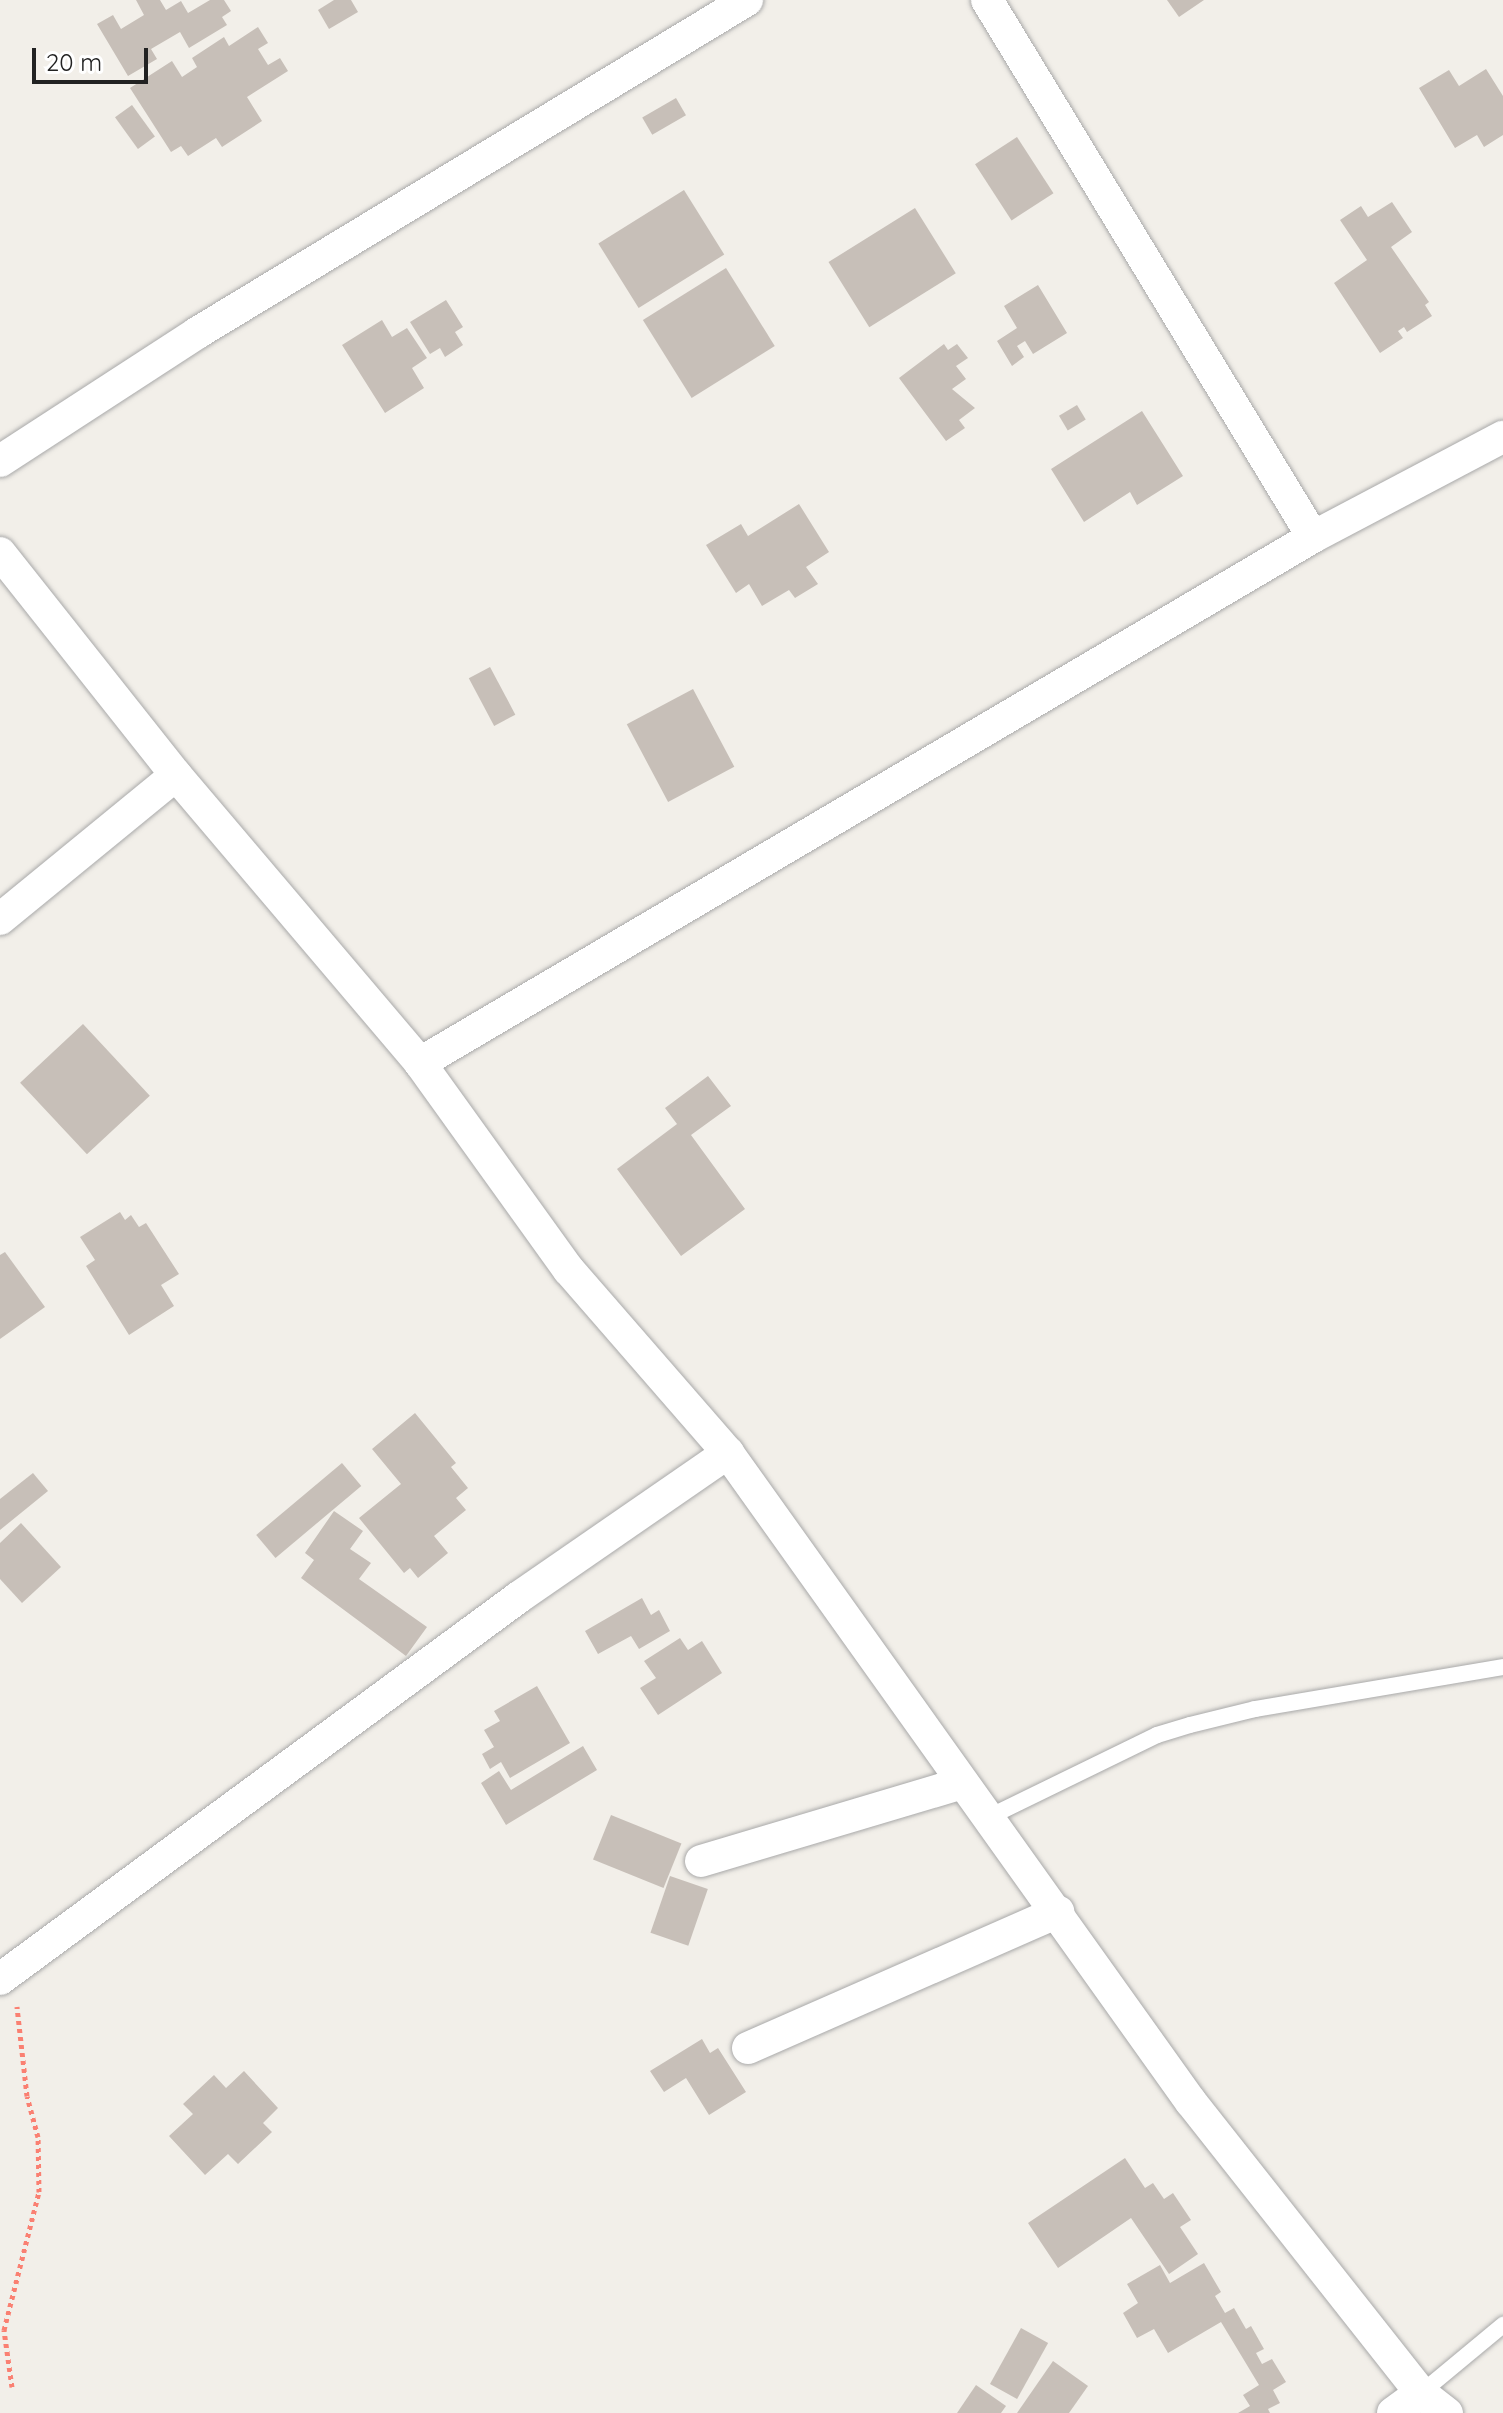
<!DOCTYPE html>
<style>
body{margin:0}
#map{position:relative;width:1503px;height:2413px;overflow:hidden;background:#f2efe9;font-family:Quicksand,sans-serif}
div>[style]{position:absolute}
.building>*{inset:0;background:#c7bfb8;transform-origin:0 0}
.path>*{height:5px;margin-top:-2.5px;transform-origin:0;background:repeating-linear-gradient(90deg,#fa8072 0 4px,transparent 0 8px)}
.roads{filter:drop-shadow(0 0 2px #a9a9a9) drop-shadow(0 0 2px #a9a9a9)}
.lane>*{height:16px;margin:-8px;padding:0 8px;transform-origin:8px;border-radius:8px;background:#fff}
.street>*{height:32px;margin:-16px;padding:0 16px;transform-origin:16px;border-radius:16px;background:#fff}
span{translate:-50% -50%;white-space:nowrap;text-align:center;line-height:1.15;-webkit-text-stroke:8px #fff;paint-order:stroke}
.scale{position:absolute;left:32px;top:48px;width:116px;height:36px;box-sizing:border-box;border:4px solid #222;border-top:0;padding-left:10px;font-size:24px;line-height:28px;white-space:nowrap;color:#222;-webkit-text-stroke:6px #fff;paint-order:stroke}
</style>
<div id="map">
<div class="building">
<div style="clip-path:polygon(136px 0,160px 0,166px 10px,181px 1px,188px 13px,210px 0,224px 0,231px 11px,222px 17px,227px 25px,189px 48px,180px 32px,151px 49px,157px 59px,128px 76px,97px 24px,113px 15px,121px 29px,144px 15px)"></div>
<div style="clip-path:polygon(334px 0,351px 0,358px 12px,329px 29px,318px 10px)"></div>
<div style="clip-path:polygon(1167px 0,1204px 0,1179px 17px)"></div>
<div style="clip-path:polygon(258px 27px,268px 43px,258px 49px,268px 65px,280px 58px,288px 71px,247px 97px,262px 121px,222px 147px,216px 138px,188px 156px,181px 146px,171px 152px,130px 88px,172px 61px,182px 77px,197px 67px,192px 58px,224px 37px,229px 46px)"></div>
<div style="clip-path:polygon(1486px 69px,1503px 96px,1503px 135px,1484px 147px,1477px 135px,1455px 148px,1419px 88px,1449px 70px,1459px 86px)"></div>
<div style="left:676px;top:98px;width:20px;height:39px;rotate:60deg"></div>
<div style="left:132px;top:105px;width:39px;height:21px;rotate:54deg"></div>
<div style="left:1017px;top:137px;width:67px;height:50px;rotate:57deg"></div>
<div style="left:684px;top:190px;width:76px;height:101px;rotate:58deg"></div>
<div style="clip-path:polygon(1392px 202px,1412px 232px,1391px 247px,1429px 302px,1425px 305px,1432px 316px,1407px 332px,1404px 327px,1398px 331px,1403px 338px,1380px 353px,1334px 283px,1367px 260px,1340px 220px,1361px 206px,1368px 217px)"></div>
<div style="left:915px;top:208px;width:77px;height:102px;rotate:58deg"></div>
<div style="left:726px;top:268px;width:92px;height:98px;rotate:58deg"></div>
<div style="clip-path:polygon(1038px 285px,1067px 333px,1033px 354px,1025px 341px,1017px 346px,1024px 357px,1012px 366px,997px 341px,1017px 328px,1004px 306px)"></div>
<div style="clip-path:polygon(446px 300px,463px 327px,455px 332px,463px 345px,445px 357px,440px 348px,430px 354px,410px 322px)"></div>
<div style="clip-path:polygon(382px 320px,392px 337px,407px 328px,427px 358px,412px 368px,424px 388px,385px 413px,342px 345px)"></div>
<div style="clip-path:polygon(944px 344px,948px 350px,957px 344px,968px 358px,956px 366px,966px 379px,952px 389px,975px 408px,959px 420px,965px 428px,946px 441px,899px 378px)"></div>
<div style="left:1077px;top:405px;width:17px;height:21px;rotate:59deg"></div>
<div style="clip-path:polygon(1142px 411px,1183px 476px,1137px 505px,1130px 492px,1084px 522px,1051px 469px)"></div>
<div style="clip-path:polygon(799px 504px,829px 552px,806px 567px,818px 584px,795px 598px,789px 590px,762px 606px,749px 584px,736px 593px,706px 545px,741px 524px,748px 536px)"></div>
<div style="left:490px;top:667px;width:54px;height:24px;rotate:62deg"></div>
<div style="left:693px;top:689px;width:88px;height:75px;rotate:62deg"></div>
<div style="left:83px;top:1024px;width:98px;height:86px;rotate:47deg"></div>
<div style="clip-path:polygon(708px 1076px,731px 1106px,691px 1135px,745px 1209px,681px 1256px,617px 1169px,677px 1124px,665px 1108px)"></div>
<div style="clip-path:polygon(120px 1212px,125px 1220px,131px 1215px,139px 1227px,146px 1223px,179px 1274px,161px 1285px,174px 1306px,129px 1335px,86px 1266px,95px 1260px,80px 1237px)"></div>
<div style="clip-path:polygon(5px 1252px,45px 1307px,0 1339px,0 1255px)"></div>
<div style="clip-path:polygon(415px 1413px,456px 1463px,451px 1467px,468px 1488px,456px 1498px,466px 1510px,434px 1536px,448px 1553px,418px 1578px,410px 1568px,404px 1573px,359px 1518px,401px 1484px,372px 1449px)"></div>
<div style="left:342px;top:1463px;width:30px;height:112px;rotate:50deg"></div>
<div style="clip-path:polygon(33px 1473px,48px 1491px,0 1530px,0 1499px)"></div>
<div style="clip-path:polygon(334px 1511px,363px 1531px,350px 1549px,371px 1563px,359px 1579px,427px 1627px,406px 1656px,301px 1578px,314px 1560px,305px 1553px)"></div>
<div style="clip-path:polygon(21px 1523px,61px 1567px,22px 1603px,0 1579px,0 1543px)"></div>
<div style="clip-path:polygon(642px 1598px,651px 1615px,659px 1610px,670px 1631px,639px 1649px,631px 1636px,598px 1654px,585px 1631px)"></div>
<div style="clip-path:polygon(680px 1638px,688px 1650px,702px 1641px,722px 1673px,658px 1715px,640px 1688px,656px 1678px,644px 1661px)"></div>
<div style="clip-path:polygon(537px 1686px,570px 1743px,510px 1778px,501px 1762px,490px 1769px,482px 1754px,494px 1747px,484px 1730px,500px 1721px,494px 1711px)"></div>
<div style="clip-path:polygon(583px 1746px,597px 1770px,506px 1825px,481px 1783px,499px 1771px,511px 1790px)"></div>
<div style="left:611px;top:1815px;width:76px;height:48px;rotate:22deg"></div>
<div style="left:670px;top:1876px;width:40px;height:60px;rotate:19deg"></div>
<div style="clip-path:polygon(702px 2039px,710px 2053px,718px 2048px,746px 2092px,709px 2115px,686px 2078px,664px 2092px,650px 2071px)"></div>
<div style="clip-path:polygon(244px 2071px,278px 2108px,263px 2123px,272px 2132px,238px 2164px,228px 2154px,205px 2175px,169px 2136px,193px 2114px,183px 2104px,214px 2075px,226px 2088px)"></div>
<div style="clip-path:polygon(1125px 2158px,1145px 2188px,1153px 2183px,1164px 2199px,1173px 2193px,1191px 2220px,1180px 2227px,1198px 2254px,1169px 2274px,1131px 2218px,1058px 2268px,1028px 2223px)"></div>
<div style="clip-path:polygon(1204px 2263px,1221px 2292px,1215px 2296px,1225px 2313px,1234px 2308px,1246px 2329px,1251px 2326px,1264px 2349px,1256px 2353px,1262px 2364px,1272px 2359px,1286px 2382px,1273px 2390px,1280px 2403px,1268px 2409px,1270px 2413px,1238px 2413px,1250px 2406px,1243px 2395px,1259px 2385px,1221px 2322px,1168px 2353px,1154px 2329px,1137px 2338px,1123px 2313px,1138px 2303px,1127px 2284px,1160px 2265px,1170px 2283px)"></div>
<div style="left:1021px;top:2328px;width:31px;height:64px;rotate:29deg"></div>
<div style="clip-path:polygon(1053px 2361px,1088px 2386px,1069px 2413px,1017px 2413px)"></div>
<div style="clip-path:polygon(976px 2385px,1006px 2406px,1001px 2413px,957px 2413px)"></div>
</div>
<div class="path">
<div style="left:12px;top:2387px;width:58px;rotate:-98deg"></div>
<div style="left:4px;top:2330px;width:142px;rotate:-75.8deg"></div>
<div style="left:39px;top:2192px;width:55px;rotate:-91deg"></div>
<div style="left:38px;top:2137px;width:42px;rotate:-105deg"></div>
<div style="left:27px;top:2096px;width:90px;rotate:-96.4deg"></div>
</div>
<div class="roads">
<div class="lane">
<div style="left:989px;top:1817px;width:187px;rotate:-26deg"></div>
<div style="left:1157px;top:1735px;width:34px;rotate:-17deg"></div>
<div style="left:1190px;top:1725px;width:67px;rotate:-13.8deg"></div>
<div style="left:1255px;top:1709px;width:252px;rotate:-9.6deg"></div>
<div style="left:1421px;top:2393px;width:107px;rotate:-39.7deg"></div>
</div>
<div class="street">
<div style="left:987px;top:0;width:628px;rotate:58.74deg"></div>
<div style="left:0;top:461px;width:235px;rotate:-33deg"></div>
<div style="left:197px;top:333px;width:643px;rotate:-31.19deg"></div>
<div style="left:0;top:553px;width:283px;rotate:51.6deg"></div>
<div style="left:176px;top:775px;width:377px;rotate:49.7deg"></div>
<div style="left:420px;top:1063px;width:255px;rotate:54.3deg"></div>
<div style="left:569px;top:1270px;width:242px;rotate:49deg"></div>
<div style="left:728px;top:1453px;width:797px;rotate:54.5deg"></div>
<div style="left:1191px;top:2102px;width:371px;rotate:51.7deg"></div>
<div style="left:1421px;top:2393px;width:33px;rotate:38deg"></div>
<div style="left:0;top:919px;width:227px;rotate:-39.3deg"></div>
<div style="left:420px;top:1063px;width:1036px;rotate:-30.5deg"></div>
<div style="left:1313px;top:537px;width:215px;rotate:-27.8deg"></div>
<div style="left:701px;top:1861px;width:273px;rotate:-16.6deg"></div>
<div style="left:0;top:1979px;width:644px;rotate:-36.35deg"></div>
<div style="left:519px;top:1597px;width:254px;rotate:-34.6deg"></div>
<div style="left:748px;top:2048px;width:339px;rotate:-23.7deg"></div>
<div style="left:1393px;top:2413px;width:34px;rotate:-36deg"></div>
</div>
</div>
<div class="scale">20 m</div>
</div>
